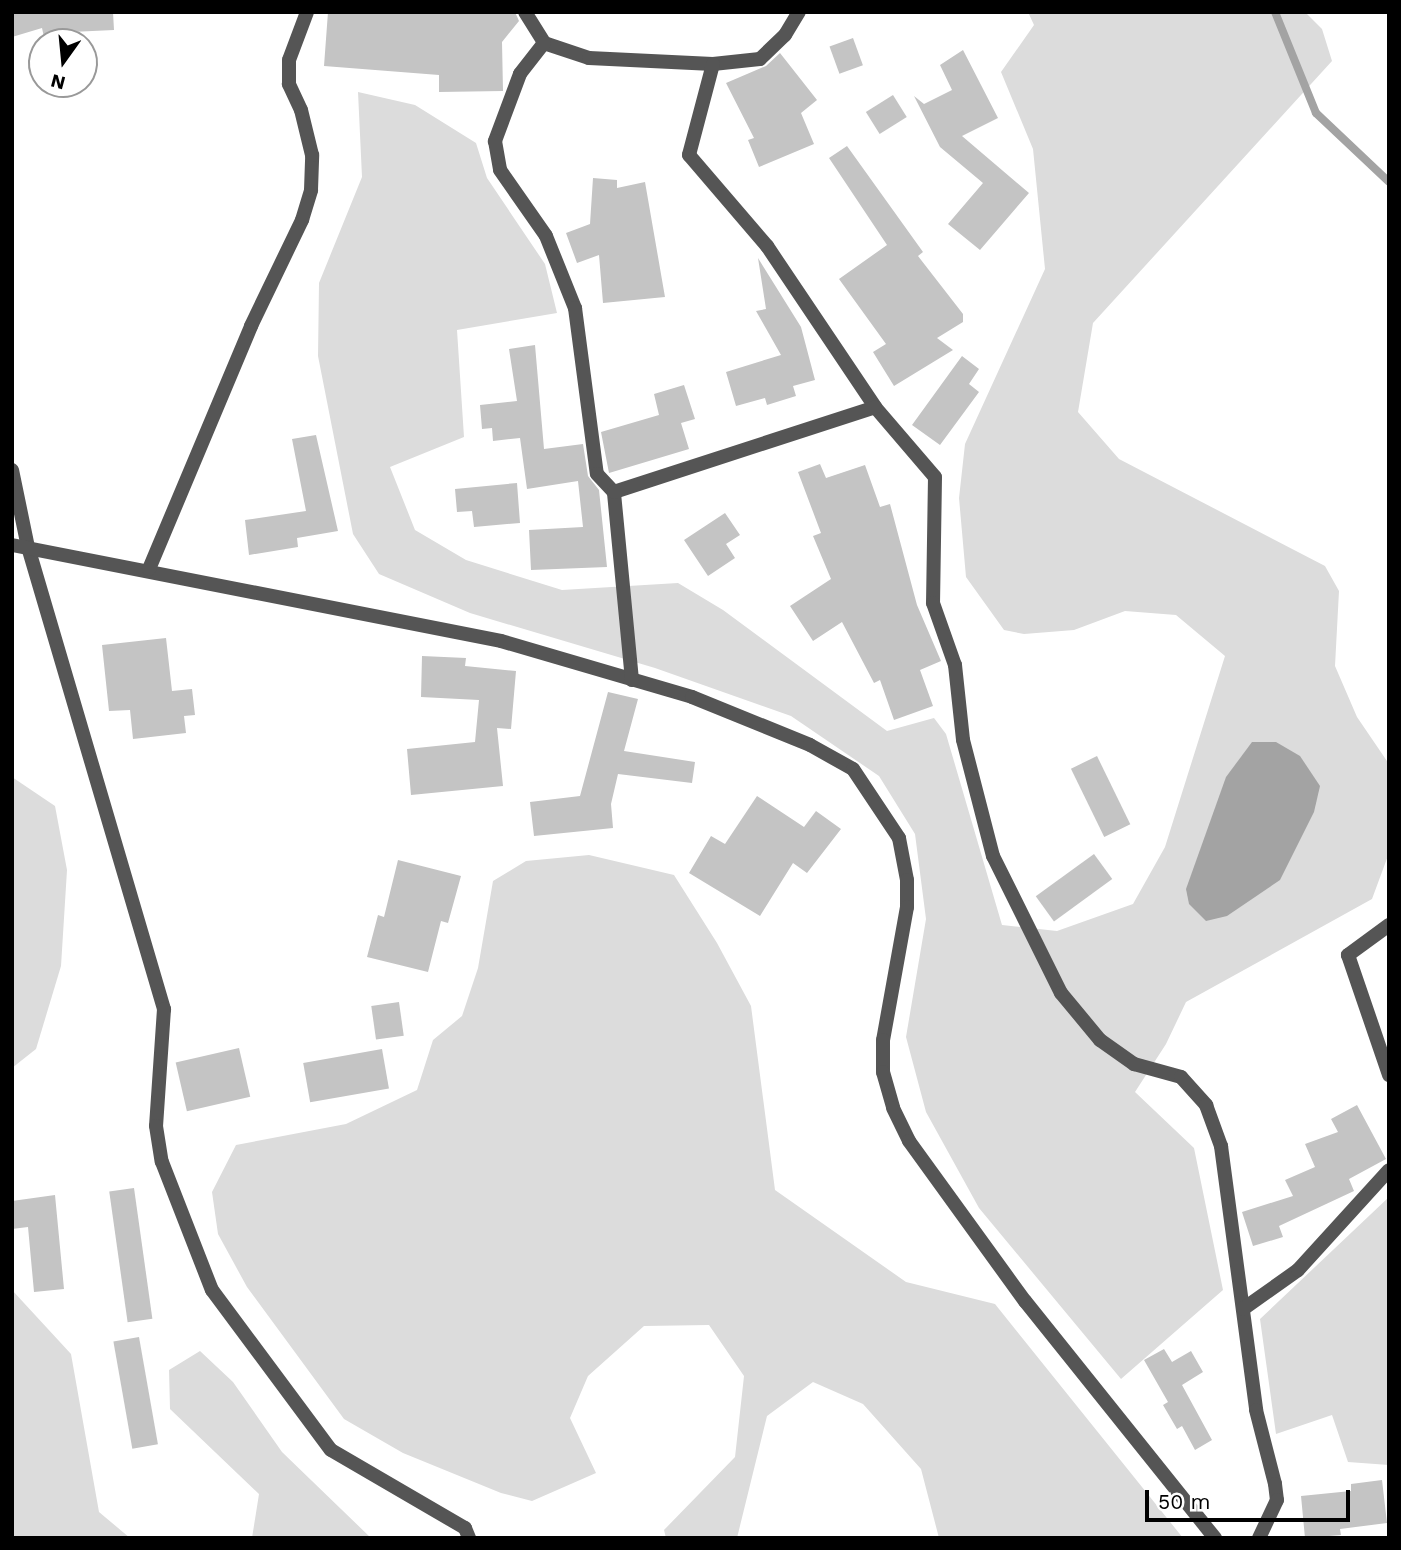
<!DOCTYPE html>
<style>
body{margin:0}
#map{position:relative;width:1401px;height:1550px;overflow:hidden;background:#fff;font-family:"Work Sans",sans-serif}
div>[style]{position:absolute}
.green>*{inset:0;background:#dcdcdc}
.water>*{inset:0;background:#a3a3a3}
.stream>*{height:8px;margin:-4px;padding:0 4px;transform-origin:4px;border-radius:4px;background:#a3a3a3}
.building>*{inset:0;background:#c4c4c4;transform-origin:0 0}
.minor>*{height:14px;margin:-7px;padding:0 7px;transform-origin:7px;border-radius:7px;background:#555}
span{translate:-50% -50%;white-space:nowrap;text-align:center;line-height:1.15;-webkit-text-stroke:5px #fff;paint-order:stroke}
.frame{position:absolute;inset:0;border:14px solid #000;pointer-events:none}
.north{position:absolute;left:28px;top:28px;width:70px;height:70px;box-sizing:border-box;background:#fff;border:2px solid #999;border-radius:50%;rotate:195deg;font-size:19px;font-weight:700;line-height:28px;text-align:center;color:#000}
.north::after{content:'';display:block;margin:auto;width:24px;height:32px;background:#000;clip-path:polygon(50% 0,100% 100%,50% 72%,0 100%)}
.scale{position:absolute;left:1145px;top:1490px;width:205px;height:32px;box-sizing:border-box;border:4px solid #000;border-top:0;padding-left:9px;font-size:21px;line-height:24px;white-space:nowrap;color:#000;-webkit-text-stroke:5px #fff;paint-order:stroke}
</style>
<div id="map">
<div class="green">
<div style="clip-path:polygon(1028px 12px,1305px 12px,1322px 29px,1332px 61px,1093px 323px,1078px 412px,1119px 459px,1325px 566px,1339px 591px,1335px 666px,1357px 717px,1389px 764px,1389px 853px,1372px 899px,1186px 1002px,1166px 1044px,1135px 1092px,1194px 1148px,1223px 1290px,1121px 1379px,979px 1208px,926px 1112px,906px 1037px,926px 919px,915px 834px,879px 776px,791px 716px,655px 668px,470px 613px,379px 574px,353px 534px,318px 356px,319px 283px,362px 177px,358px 92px,415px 105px,476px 143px,487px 178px,545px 264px,557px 313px,457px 330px,464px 437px,390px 467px,415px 530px,466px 560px,562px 590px,678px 583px,723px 610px,887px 731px,934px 718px,946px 734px,1002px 925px,1057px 931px,1133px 904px,1165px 847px,1225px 656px,1176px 615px,1125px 611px,1074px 630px,1024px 634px,1004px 630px,966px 577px,959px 498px,965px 444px,1045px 269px,1033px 149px,1001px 72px,1034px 25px)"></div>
<div style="clip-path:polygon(12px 777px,55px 806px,67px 870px,61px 966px,36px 1049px,12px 1068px)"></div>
<div style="clip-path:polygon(589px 855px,674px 875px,717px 943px,751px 1006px,775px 1190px,906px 1282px,995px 1304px,1183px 1538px,939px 1538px,921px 1469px,863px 1404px,813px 1382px,767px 1416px,737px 1538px,666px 1538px,664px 1530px,735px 1457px,744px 1376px,709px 1325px,644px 1326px,588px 1376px,570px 1418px,596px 1473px,532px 1501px,501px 1493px,403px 1453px,344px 1419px,247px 1287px,218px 1234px,212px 1192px,236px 1145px,346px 1124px,417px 1090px,433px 1040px,462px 1016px,478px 968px,493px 881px,526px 861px)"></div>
<div style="clip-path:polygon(1389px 1197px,1389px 1465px,1348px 1462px,1332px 1415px,1276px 1434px,1260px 1319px)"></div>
<div style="clip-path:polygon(12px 1290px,71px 1354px,99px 1512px,130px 1538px,12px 1538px)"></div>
<div style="clip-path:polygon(200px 1351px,233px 1382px,282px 1452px,371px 1538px,252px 1538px,259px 1494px,170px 1409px,169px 1370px)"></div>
</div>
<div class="water">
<div style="clip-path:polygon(1252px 742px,1276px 742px,1300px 756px,1320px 786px,1314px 812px,1280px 880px,1227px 916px,1206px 921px,1189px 904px,1186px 889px,1226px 777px)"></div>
</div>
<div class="stream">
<div style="left:1275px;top:12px;width:109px;rotate:67.9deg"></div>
<div style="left:1316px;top:113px;width:100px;rotate:43.4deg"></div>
</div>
<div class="building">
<div style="clip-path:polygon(12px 12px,113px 12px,114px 30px,71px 32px,73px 42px,45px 42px,42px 28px,12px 37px)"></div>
<div style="clip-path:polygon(328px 12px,515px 12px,519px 21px,502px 42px,503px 91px,439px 92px,439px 75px,324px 66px)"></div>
<div style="left:853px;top:38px;width:29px;height:25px;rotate:70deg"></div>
<div style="clip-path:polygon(963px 50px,998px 118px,962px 136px,1029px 193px,980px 250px,948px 224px,983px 183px,940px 147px,914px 96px,924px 104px,952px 90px,940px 65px)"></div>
<div style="clip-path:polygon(780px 53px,817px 100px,801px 113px,814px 144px,759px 167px,748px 140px,754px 138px,726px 83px,766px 66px)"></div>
<div style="left:893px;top:95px;width:26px;height:32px;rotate:58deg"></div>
<div style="clip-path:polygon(847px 146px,923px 252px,918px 256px,963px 314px,963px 322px,937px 338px,953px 350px,894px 386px,873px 352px,886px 344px,839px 279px,887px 245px,829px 158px)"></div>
<div style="clip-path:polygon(593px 178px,617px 180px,617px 188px,645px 182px,665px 297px,603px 303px,599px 255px,577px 263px,566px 233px,590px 224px)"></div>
<div style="clip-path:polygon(758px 258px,801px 327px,815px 380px,793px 386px,796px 396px,767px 405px,765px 398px,736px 406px,726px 372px,781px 355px,756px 311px,766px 309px)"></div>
<div style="clip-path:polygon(535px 345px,544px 449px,583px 444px,588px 476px,599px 490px,607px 567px,531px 570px,529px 530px,583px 527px,578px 481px,527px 489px,520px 438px,493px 441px,492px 428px,482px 429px,480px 405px,517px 401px,509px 349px)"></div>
<div style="clip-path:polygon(962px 356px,979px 369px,969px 384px,979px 392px,940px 445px,912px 425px)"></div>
<div style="clip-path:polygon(684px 385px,695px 419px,681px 423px,689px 449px,609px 473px,601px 432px,659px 415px,654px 394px)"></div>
<div style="clip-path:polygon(316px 435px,338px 531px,297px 538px,298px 547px,249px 555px,245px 520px,306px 511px,292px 439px)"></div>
<div style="clip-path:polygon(820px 464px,826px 478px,865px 465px,880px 507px,890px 504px,917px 605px,941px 661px,920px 670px,933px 706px,894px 720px,880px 680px,874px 683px,842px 622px,813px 641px,790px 606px,831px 579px,813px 536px,821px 533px,798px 472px)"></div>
<div style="clip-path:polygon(517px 483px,520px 523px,474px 527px,472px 511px,457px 512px,455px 489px)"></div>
<div style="clip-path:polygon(725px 513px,740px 535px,726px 544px,735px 558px,708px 576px,684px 540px)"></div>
<div style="clip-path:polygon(166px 638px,172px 691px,192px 689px,195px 715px,184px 716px,186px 733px,133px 739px,130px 710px,109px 711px,102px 645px)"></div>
<div style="clip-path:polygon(422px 656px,466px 658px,465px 666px,516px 671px,511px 729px,497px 728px,503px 786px,411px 795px,407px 749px,475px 742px,479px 700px,421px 697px)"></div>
<div style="clip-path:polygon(608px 692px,638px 699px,624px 751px,695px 762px,692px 783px,618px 774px,611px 804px,613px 828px,534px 836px,530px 802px,580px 796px)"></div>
<div style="left:1097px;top:756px;width:76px;height:29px;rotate:64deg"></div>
<div style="clip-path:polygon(757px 796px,804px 827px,816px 811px,841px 829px,807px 873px,793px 863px,760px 916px,689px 873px,711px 836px,725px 844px)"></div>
<div style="left:1094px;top:854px;width:31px;height:72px;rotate:54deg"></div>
<div style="clip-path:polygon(398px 860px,461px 876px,448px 923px,441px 921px,428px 972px,367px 957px,378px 915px,384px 917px)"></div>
<div style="left:399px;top:1002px;width:34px;height:28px;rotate:82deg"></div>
<div style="left:239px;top:1048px;width:50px;height:65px;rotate:77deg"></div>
<div style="left:382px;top:1049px;width:40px;height:80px;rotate:80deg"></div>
<div style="clip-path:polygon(1357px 1105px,1386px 1159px,1349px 1179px,1354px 1191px,1279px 1226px,1283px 1237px,1253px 1246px,1242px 1212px,1293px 1196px,1285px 1180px,1315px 1167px,1305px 1144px,1338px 1132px,1331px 1119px)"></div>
<div style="left:134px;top:1188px;width:132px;height:25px;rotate:82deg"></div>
<div style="clip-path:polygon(55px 1195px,64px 1289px,34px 1292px,28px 1227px,12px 1229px,12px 1201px)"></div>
<div style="left:139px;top:1337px;width:109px;height:26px;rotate:80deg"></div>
<div style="clip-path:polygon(1164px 1349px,1172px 1362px,1191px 1351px,1203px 1372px,1182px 1385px,1212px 1440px,1195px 1450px,1182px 1426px,1177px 1429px,1163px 1405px,1168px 1402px,1144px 1360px)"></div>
<div style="clip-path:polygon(1382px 1480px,1387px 1523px,1340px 1529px,1341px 1535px,1305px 1538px,1301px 1496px,1351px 1491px,1351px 1484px)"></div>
</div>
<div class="minor">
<div style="left:525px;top:12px;width:36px;rotate:58deg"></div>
<div style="left:544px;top:43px;width:47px;rotate:18.4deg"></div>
<div style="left:589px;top:58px;width:124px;rotate:2.8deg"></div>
<div style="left:713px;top:64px;width:47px;rotate:-6.1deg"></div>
<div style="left:760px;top:59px;width:35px;rotate:-44deg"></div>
<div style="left:785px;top:35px;width:27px;rotate:-59deg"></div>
<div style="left:544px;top:43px;width:39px;rotate:128deg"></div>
<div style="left:520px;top:74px;width:72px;rotate:110.5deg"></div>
<div style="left:495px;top:141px;width:29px;rotate:80deg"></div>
<div style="left:500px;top:170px;width:80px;rotate:55.1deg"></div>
<div style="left:546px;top:236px;width:78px;rotate:68.1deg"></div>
<div style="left:575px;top:308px;width:167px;rotate:82.5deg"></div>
<div style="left:597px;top:474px;width:25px;rotate:47deg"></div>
<div style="left:713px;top:64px;width:94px;rotate:104.8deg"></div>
<div style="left:689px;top:155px;width:120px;rotate:49.4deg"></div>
<div style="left:767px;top:246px;width:194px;rotate:56.1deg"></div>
<div style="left:875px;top:407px;width:92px;rotate:49.4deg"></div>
<div style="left:935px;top:477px;width:126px;rotate:90.9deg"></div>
<div style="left:933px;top:603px;width:66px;rotate:70.5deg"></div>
<div style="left:955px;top:665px;width:75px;rotate:83.9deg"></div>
<div style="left:963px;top:740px;width:120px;rotate:75.5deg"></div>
<div style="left:993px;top:856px;width:153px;rotate:63.6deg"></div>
<div style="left:1061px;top:993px;width:61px;rotate:50.3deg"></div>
<div style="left:1100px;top:1040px;width:42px;rotate:35.2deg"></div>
<div style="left:1134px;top:1064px;width:49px;rotate:15.5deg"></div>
<div style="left:1181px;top:1077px;width:38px;rotate:48deg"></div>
<div style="left:1206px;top:1105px;width:44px;rotate:69.9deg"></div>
<div style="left:1221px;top:1146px;width:266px;rotate:82.4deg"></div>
<div style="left:1256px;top:1410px;width:76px;rotate:75.6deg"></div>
<div style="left:1275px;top:1484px;width:16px;rotate:83deg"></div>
<div style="left:1277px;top:1500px;width:42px;rotate:115.3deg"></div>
<div style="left:12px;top:470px;width:79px;rotate:78.3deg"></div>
<div style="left:28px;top:547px;width:482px;rotate:73.6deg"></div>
<div style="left:164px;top:1009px;width:117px;rotate:93.9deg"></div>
<div style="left:156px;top:1126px;width:36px;rotate:81deg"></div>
<div style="left:162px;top:1162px;width:137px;rotate:68.7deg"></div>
<div style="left:212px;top:1290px;width:199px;rotate:53.4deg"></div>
<div style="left:331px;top:1450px;width:155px;rotate:30.2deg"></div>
<div style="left:465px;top:1528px;width:11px;rotate:68deg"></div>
<div style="left:12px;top:545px;width:498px;rotate:11.1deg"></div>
<div style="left:501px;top:641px;width:199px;rotate:16.3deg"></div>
<div style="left:692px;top:697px;width:127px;rotate:22.1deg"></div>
<div style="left:810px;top:745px;width:49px;rotate:29.2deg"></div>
<div style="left:853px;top:769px;width:83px;rotate:56.3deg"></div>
<div style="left:899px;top:838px;width:43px;rotate:79.2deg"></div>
<div style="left:907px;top:880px;width:27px;rotate:90deg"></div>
<div style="left:907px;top:907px;width:135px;rotate:100.2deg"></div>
<div style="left:883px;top:1040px;width:32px;rotate:90deg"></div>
<div style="left:883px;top:1072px;width:37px;rotate:74deg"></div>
<div style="left:893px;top:1108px;width:37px;rotate:64deg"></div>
<div style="left:909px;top:1141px;width:198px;rotate:54.1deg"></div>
<div style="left:1025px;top:1301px;width:304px;rotate:51.3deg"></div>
<div style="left:149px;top:569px;width:264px;rotate:-67.2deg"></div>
<div style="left:251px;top:326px;width:118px;rotate:-64.3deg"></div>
<div style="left:302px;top:220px;width:31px;rotate:-73deg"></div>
<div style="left:311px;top:190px;width:35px;rotate:-88deg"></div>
<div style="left:312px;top:155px;width:46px;rotate:-103.7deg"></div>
<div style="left:301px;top:110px;width:29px;rotate:-115deg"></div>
<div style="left:289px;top:84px;width:24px;rotate:-90deg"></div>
<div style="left:289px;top:60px;width:51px;rotate:-69.4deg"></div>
<div style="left:632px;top:680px;width:189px;rotate:-95.5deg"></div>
<div style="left:614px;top:492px;width:274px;rotate:-18deg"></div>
<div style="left:1389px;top:925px;width:51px;rotate:143.8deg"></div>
<div style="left:1348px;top:955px;width:127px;rotate:71.1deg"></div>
<div style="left:1243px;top:1309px;width:67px;rotate:-35.3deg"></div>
<div style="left:1298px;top:1270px;width:135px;rotate:-47.7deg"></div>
</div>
<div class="frame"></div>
<div class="north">N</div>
<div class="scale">50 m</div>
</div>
